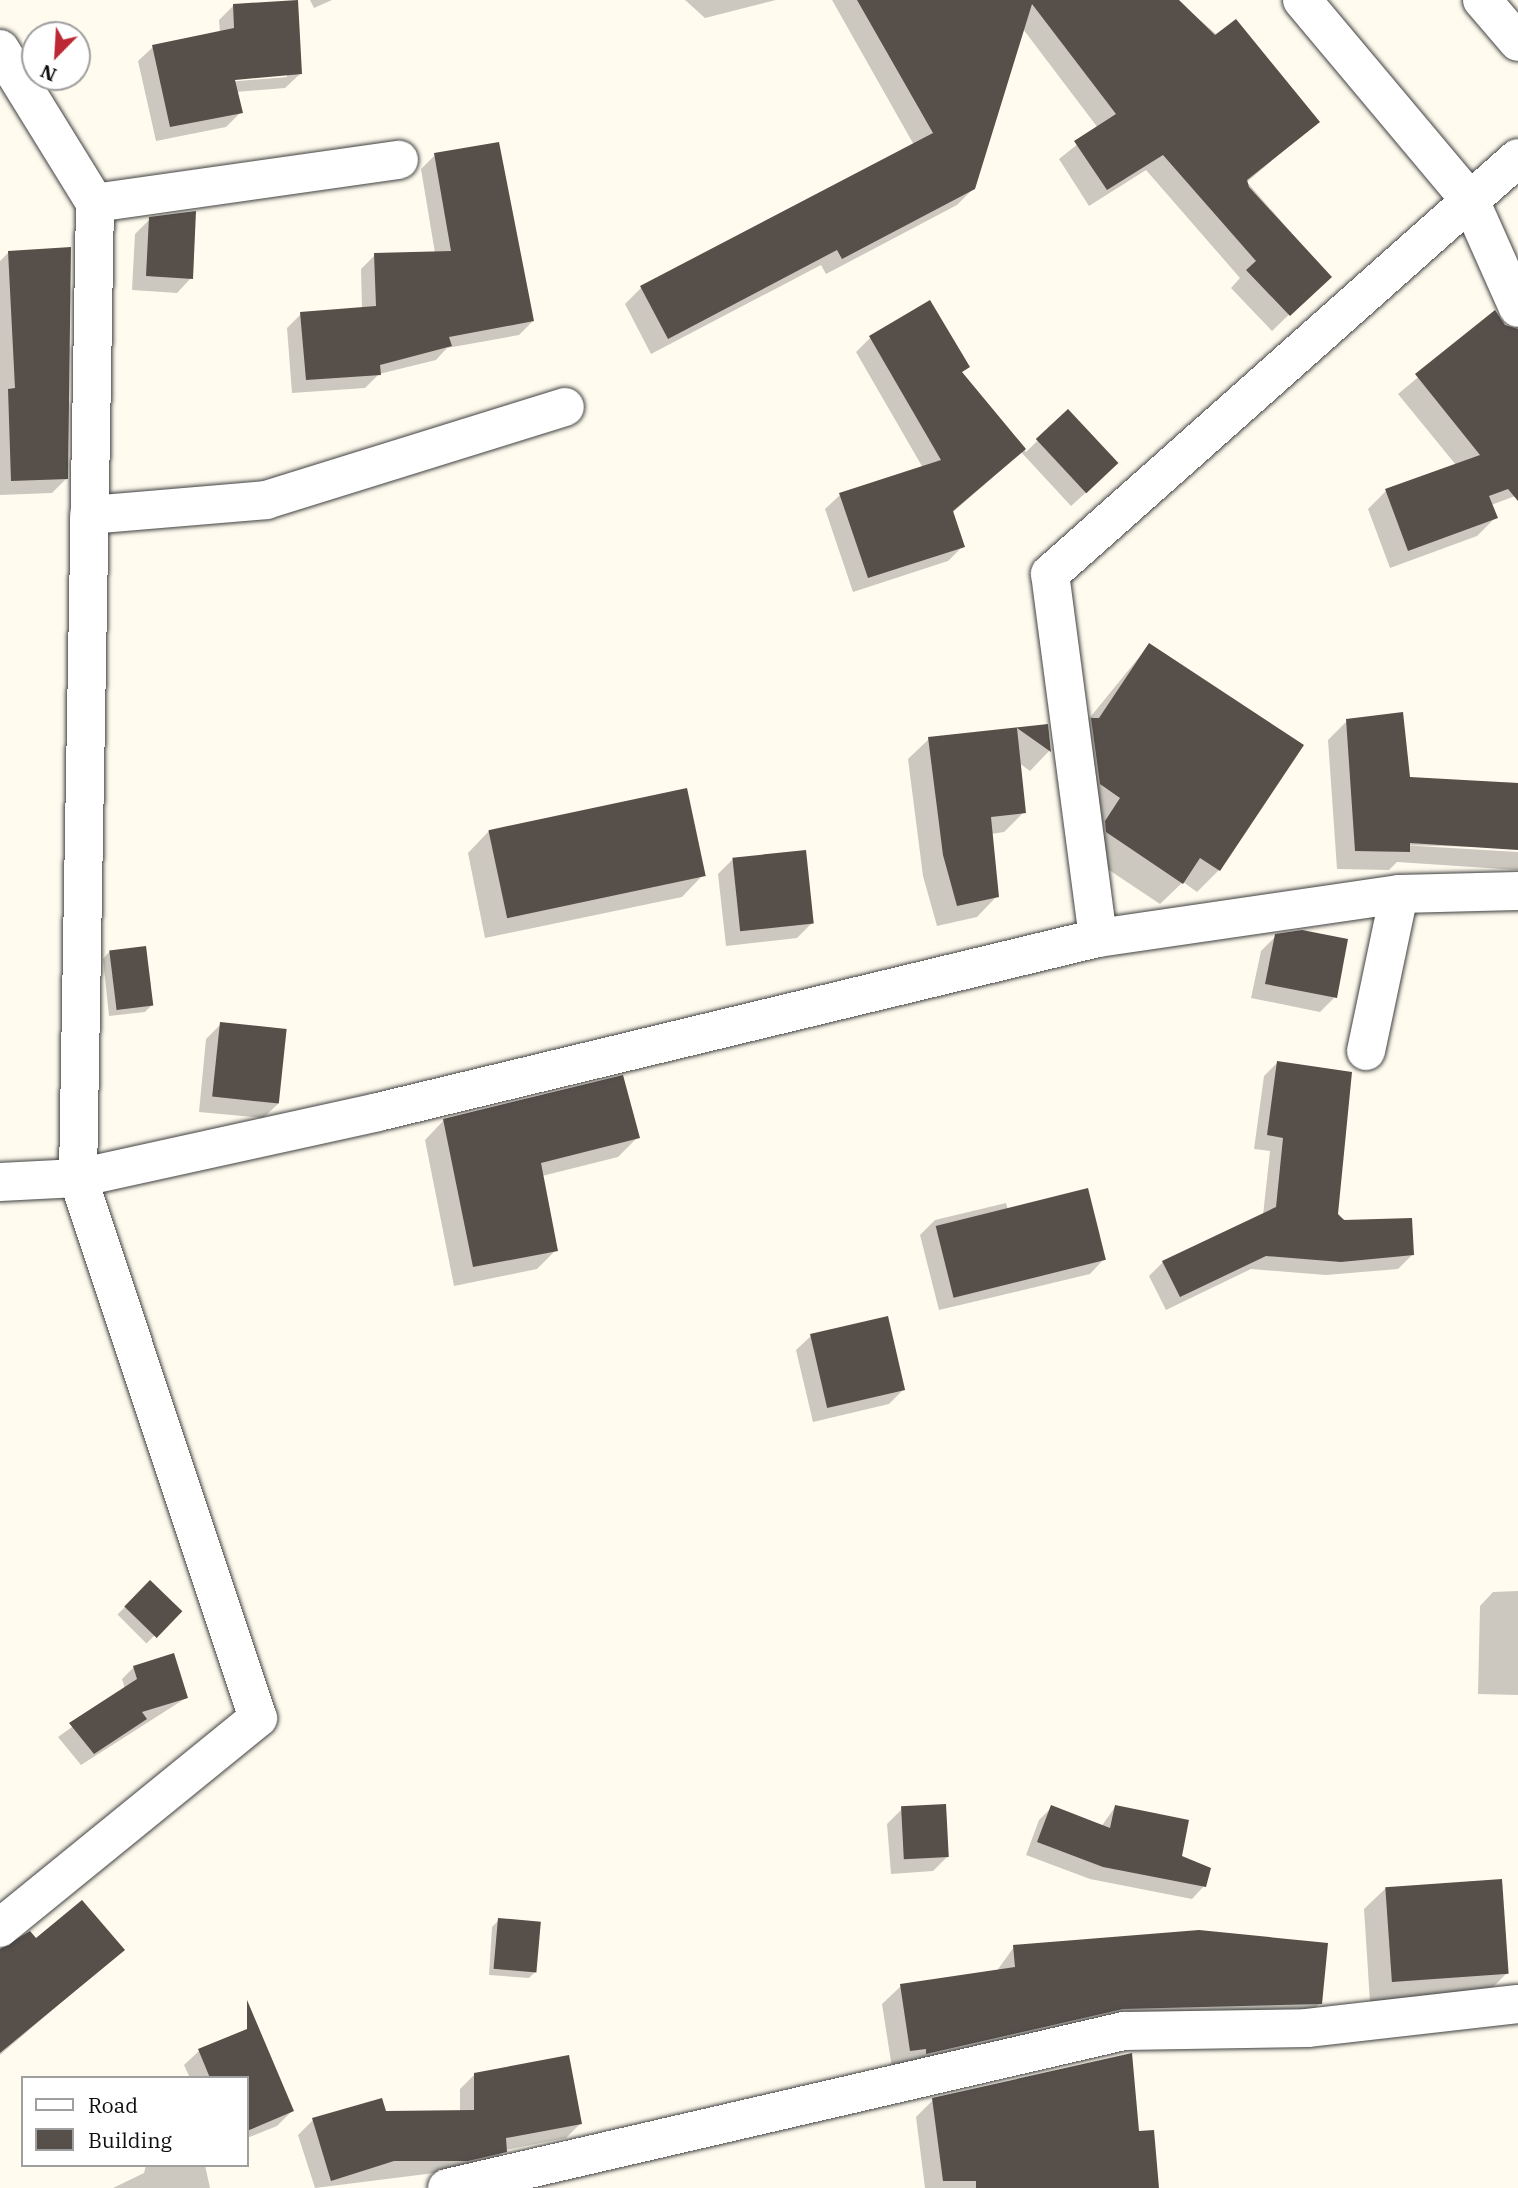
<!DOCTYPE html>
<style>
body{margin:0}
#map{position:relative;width:1518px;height:2188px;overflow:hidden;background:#fffbef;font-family:"IBM Plex Serif",serif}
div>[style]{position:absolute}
.shadow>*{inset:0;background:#0003;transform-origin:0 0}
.building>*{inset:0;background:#574f4a;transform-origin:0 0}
.roads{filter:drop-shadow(0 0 2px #414141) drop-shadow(0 0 2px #414141)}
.minor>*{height:38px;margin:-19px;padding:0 19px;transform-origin:19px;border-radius:19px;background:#fff}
span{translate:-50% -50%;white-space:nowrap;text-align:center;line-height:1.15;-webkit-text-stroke:7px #fff;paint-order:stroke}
.legend{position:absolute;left:21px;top:2076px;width:228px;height:91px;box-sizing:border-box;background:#fff;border:2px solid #9f9f9f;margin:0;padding:9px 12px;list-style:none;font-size:21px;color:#0e0e0e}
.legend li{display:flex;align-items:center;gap:14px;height:35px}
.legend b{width:35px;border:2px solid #9f9f9f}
.north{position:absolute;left:21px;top:21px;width:70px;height:70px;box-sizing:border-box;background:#fff;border:2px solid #9f9f9f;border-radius:50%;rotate:204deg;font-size:19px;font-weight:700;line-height:28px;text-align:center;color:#0e0e0e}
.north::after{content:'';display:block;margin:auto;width:24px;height:32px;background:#bc2833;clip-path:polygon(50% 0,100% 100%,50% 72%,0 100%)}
</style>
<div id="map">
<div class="shadow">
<div style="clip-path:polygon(310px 0,332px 0,314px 8px)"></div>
<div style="clip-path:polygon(685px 0,776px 0,705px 18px)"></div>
<div style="clip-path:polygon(832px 0,1177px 0,1317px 122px,1247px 182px,1329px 276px,1272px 331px,1231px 288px,1240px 278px,1146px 170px,1089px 206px,1059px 159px,1098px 128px,1023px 29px,974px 188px,957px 205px,826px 274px,821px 265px,651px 354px,625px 304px,641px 288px,914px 145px)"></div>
<div style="clip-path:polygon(evenodd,234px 5px,300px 74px,285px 88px,236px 92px,241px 112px,226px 127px,156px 141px,138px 61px,153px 47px,220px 33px,219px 20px,234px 5px,287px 74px,287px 77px,227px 82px,226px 79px,287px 74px)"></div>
<div style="clip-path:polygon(435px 155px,533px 321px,519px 335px,447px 348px,436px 360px,379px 374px,365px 388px,292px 393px,287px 328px,301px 314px,362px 309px,361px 269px,375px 255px,435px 253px,421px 169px)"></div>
<div style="clip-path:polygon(150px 219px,191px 278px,177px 293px,132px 290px,135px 234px)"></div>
<div style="clip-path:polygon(8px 253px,67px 478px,52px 493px,0 495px,0 261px)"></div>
<div style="clip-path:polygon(1495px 313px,1505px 328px,1518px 327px,1518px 495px,1491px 505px,1495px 518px,1477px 536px,1390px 568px,1368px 509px,1386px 491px,1456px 465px,1398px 394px)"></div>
<div style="clip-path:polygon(870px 338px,968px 367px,961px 373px,1026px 452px,1068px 411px,1102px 478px,1071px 506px,1021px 452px,952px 513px,963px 546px,948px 561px,853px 592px,825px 509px,840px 495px,923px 468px,856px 352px)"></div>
<div style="clip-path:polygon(1149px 645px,1219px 870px,1197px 892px,1183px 882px,1160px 904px,1085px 854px,1070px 742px)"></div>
<div style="clip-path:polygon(1347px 721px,1409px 779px,1518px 783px,1518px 848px,1401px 845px,1518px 852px,1518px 870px,1397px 862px,1389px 870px,1337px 869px,1328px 740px)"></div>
<div style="clip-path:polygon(1046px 725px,1049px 751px,1030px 771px,1019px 763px,1024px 812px,1004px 832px,991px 834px,997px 896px,977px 917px,937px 926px,923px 876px,908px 759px,929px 739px)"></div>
<div style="clip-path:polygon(489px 831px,703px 875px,682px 897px,485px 938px,468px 853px)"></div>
<div style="clip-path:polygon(733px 859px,812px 923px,797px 938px,726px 946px,718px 874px)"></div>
<div style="clip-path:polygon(1276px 936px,1335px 997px,1320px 1012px,1251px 998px,1261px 951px)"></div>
<div style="clip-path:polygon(110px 951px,152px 1005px,145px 1012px,109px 1016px,103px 959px)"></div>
<div style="clip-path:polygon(221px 1024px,278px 1104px,263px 1118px,199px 1112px,206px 1039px)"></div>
<div style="clip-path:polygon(1278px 1062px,1336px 1215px,1412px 1255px,1398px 1269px,1326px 1275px,1251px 1269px,1166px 1310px,1149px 1276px,1163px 1262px,1263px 1215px,1270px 1151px,1254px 1149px,1264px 1076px)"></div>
<div style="clip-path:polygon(444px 1120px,638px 1137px,618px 1157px,542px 1176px,556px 1250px,537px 1269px,454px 1286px,425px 1140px)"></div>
<div style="clip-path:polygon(1006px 1203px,1008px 1210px,1104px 1259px,1090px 1274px,939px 1310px,920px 1235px,935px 1220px)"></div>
<div style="clip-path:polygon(811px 1336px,903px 1390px,889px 1404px,813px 1422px,796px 1350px)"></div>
<div style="left:150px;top:1582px;width:41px;height:46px;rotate:45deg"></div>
<div style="clip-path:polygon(1518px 1591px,1518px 1695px,1478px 1694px,1480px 1606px,1493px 1592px)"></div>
<div style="clip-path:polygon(134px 1667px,186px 1698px,81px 1765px,58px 1737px,125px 1689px,122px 1679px)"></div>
<div style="clip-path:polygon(1052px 1807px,1101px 1827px,1115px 1807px,1180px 1858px,1204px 1886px,1192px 1899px,1090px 1879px,1026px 1855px,1039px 1820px)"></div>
<div style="clip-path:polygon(902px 1809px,948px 1856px,933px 1871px,891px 1874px,887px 1824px)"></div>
<div style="clip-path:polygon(1386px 1888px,1506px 1974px,1485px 1995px,1370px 2002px,1364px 1909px)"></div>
<div style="clip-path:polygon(499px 1920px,536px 1971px,529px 1978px,489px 1975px,492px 1927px)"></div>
<div style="clip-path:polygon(36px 1941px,122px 1950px,0 2055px,0 1950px)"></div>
<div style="clip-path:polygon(1014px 1947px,1320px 2003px,1302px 2022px,892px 2068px,882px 2004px,901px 1986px,996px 1972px)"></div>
<div style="clip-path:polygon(257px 2027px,292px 2111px,277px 2126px,247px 2138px,247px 2078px,190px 2078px,184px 2065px,199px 2051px)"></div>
<div style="clip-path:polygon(474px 2075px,580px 2124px,566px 2138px,505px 2150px,490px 2166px,315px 2188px,298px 2135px,313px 2120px,381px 2100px,385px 2113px,460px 2112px,460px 2089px)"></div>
<div style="clip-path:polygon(933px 2100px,1137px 2133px,1157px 2188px,925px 2188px,916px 2117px)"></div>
<div style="clip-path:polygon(146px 2165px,205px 2165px,210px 2188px,113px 2188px,144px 2173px)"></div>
</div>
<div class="building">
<div style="clip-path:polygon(298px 0,302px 74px,235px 80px,243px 113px,170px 127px,152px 45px,234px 28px,233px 4px)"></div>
<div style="clip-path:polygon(857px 0,1179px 0,1215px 35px,1236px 19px,1320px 122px,1247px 180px,1249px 187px,1332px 277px,1290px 316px,1246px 270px,1256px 261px,1163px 155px,1107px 190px,1074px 141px,1116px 114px,1032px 4px,975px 189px,842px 259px,837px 250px,668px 339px,640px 286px,933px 133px)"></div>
<div style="clip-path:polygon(499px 142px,534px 321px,449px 337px,452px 346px,380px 365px,381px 375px,306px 380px,300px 312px,376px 306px,374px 253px,451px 251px,434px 153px)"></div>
<div style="clip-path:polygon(196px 211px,193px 279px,146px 276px,149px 217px)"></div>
<div style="clip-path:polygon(71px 247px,68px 479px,11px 481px,8px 389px,15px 388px,8px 251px)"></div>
<div style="clip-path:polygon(930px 300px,970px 367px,962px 372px,1026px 449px,953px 511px,965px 547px,868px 578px,839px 493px,941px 460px,869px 336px)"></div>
<div style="clip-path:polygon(1495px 310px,1505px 325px,1518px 329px,1518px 501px,1508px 489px,1489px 496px,1498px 518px,1408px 551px,1385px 489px,1480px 455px,1415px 374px)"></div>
<div style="left:1068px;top:409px;width:74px;height:44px;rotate:47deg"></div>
<div style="clip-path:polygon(1149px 643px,1304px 745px,1220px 871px,1200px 858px,1183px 884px,1106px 832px,1105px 821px,1120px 798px,1100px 784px,1091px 718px,1099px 718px)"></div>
<div style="clip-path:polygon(1403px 712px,1410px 777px,1518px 783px,1518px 850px,1410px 843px,1410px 852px,1355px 851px,1346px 719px)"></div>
<div style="clip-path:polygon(1048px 724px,1051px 752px,1017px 728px,1026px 813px,991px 817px,999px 897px,957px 906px,943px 855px,928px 737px)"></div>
<div style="left:687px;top:788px;width:90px;height:203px;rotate:78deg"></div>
<div style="left:806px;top:850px;width:74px;height:74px;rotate:84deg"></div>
<div style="clip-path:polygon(1302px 930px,1348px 939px,1337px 998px,1265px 984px,1275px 934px)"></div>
<div style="left:146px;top:946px;width:60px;height:37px;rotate:83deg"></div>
<div style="left:220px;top:1022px;width:67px;height:75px;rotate:6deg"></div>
<div style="clip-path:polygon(1277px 1061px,1352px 1072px,1338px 1214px,1344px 1220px,1412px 1218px,1414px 1255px,1341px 1262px,1266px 1256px,1180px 1297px,1162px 1261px,1276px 1207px,1283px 1138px,1267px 1135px)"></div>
<div style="clip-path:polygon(623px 1075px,640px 1138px,541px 1163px,558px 1251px,473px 1267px,443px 1119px)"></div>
<div style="left:1088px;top:1188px;width:74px;height:157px;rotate:76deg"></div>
<div style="left:888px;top:1316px;width:76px;height:80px;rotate:77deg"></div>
<div style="left:150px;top:1580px;width:45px;height:37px;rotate:44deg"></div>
<div style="clip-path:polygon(174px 1653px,188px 1698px,142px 1712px,147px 1719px,94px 1754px,69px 1723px,137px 1679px,133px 1666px)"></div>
<div style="left:946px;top:1804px;width:53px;height:45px;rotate:87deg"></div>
<div style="clip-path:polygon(1051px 1805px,1110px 1828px,1115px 1805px,1189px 1820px,1182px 1856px,1211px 1868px,1206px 1887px,1103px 1867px,1037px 1842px)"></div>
<div style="left:1502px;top:1879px;width:95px;height:117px;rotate:86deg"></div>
<div style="clip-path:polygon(82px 1900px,125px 1950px,0 2053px,0 1949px,30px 1931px,36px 1938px)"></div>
<div style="left:498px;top:1918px;width:43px;height:51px;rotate:5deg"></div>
<div style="clip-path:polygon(1199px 1930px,1328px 1943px,1322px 2004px,1123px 2009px,926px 2054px,926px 2049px,910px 2051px,900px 1984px,1015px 1967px,1013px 1945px)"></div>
<div style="clip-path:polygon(247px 2000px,294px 2111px,247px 2131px,247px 2078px,210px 2078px,198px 2049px,247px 2029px)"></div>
<div style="clip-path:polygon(1132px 2053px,1139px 2131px,1154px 2130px,1159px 2188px,976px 2188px,976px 2181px,943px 2181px,932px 2098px)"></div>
<div style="clip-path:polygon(569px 2055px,582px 2124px,506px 2138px,507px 2152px,468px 2161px,394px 2161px,331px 2181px,312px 2118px,382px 2098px,386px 2111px,474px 2110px,474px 2073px)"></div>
</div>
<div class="roads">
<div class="minor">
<div style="left:1302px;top:0;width:261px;rotate:50deg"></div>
<div style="left:1470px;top:200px;width:118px;rotate:66deg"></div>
<div style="left:1482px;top:0;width:55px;rotate:49.4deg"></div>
<div style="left:0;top:49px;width:181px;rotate:58.3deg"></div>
<div style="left:95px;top:203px;width:975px;rotate:91deg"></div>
<div style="left:78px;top:1178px;width:569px;rotate:71.57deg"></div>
<div style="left:258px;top:1718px;width:333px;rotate:140.9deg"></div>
<div style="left:95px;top:203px;width:307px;rotate:-8.1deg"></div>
<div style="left:89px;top:515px;width:178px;rotate:-4.8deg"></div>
<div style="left:266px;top:500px;width:313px;rotate:-17.3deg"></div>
<div style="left:1098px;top:938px;width:367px;rotate:-97.5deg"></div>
<div style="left:1050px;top:574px;width:626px;rotate:-41.63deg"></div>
<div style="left:1366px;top:1051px;width:160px;rotate:-78.1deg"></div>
<div style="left:0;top:1182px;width:78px;rotate:-2.9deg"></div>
<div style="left:78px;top:1178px;width:307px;rotate:-12.4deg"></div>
<div style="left:378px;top:1112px;width:741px;rotate:-13.59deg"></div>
<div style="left:1098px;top:938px;width:304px;rotate:-8.3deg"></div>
<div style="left:1399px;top:894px;width:119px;rotate:-1.4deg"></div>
<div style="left:447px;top:2188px;width:695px;rotate:-13.06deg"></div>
<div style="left:1124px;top:2031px;width:183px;rotate:-0.9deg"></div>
<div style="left:1307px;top:2028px;width:212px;rotate:-6.5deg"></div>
</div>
</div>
<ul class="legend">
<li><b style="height:9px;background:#fff"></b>Road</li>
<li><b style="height:19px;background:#574f4a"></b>Building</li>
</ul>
<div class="north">N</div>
</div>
